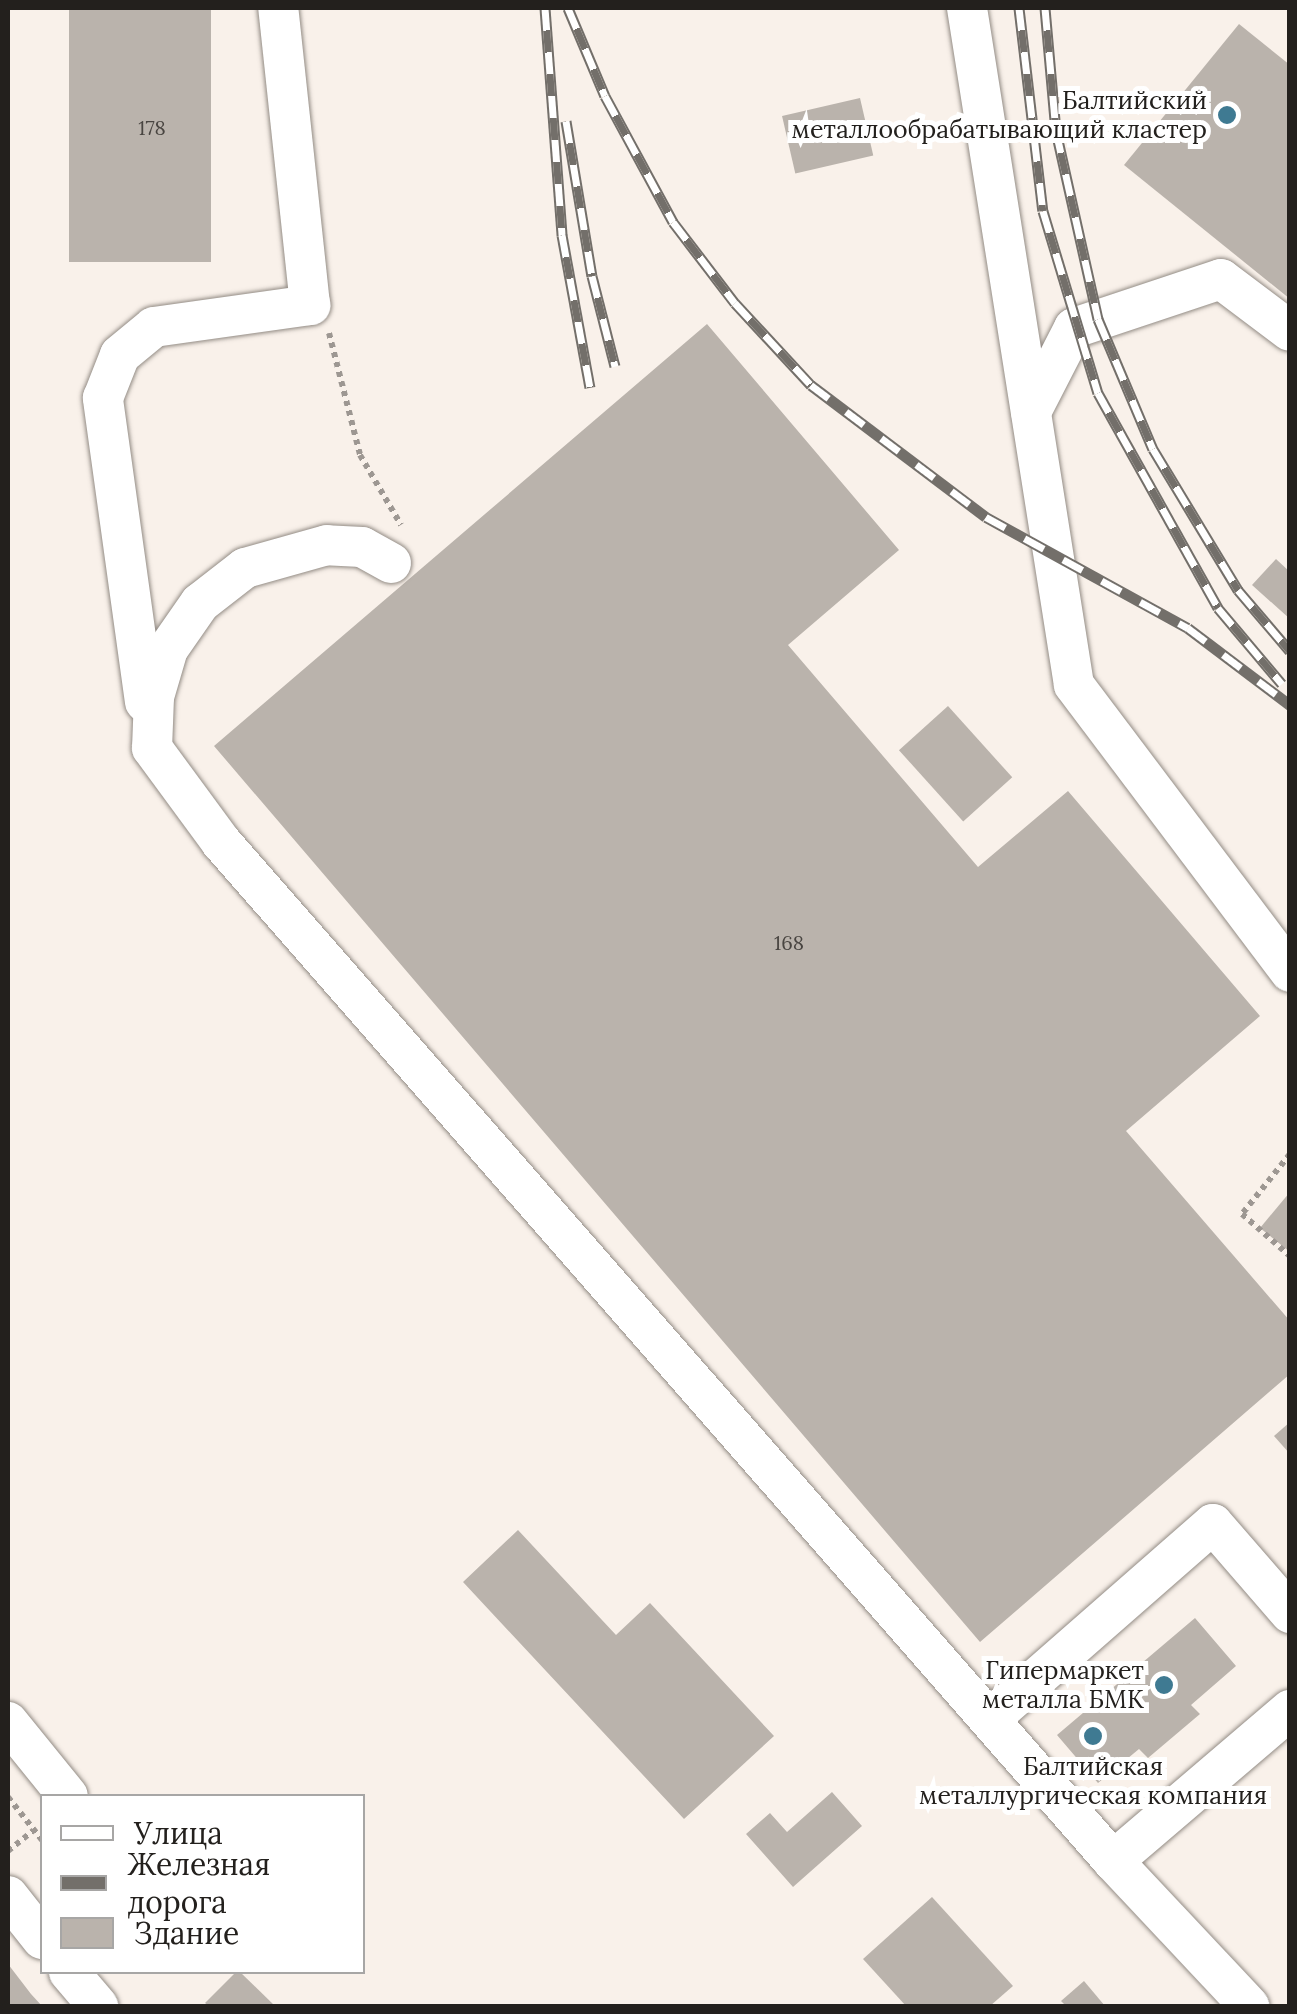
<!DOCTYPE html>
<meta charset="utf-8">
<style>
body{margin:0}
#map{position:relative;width:1297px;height:2014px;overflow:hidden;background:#f9f1ea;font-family:Lora,serif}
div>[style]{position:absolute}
.building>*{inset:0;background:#bab3ac;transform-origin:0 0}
.path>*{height:6px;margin-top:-3px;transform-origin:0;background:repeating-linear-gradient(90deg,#9d9792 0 5px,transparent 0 10px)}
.roads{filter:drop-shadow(0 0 2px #938c85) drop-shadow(0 0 2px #938c85)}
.minor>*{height:40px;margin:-20px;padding:0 20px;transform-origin:20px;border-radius:20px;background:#fff}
.rail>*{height:11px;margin-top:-5.5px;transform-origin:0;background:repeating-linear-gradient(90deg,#fff 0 22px,#736f6a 0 44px);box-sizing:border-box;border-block:2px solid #736f6a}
.dots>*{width:28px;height:28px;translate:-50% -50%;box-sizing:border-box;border:5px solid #fff;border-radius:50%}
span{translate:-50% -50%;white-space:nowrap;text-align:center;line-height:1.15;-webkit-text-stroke:10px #fff;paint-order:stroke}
.number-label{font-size:20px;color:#494541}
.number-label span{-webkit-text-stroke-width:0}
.poi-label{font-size:25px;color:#23201d}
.right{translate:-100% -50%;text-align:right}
.frame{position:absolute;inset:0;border:10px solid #23201d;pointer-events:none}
.legend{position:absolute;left:40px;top:1794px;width:325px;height:180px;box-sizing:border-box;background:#fff;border:2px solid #a7a6a5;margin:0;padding:12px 18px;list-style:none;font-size:30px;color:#23201d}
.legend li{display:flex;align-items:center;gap:20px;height:50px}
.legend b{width:50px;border:2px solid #a7a6a5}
</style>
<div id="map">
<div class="building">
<div style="left:69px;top:8px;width:142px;height:254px"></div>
<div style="clip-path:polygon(1239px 24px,1290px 65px,1290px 299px,1124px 165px)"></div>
<div style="left:860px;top:98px;width:59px;height:80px;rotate:77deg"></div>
<div style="clip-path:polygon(707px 324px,899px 550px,788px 645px,978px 867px,1068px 791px,1260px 1016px,1126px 1131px,1290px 1321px,1290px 1374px,980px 1642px,214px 746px)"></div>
<div style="clip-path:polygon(1276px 559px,1290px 572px,1290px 619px,1252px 585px)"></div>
<div style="left:948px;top:706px;width:96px;height:66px;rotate:48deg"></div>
<div style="clip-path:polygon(1290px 1192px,1290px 1252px,1260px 1228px)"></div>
<div style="clip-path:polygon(1290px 1422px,1290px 1454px,1274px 1436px)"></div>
<div style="clip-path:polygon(518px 1530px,616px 1635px,650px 1603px,774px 1736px,684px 1819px,463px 1582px)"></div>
<div style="clip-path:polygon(1195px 1618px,1236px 1666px,1191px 1705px,1200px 1714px,1148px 1758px,1139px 1749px,1098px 1783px,1057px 1735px)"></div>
<div style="clip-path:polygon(832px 1792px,862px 1826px,793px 1887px,746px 1834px,770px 1813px,787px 1832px)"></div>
<div style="clip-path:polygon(932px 1897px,1013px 1986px,990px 2006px,906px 2006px,863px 1959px)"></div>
<div style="clip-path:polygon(8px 1964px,31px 1994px,42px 2006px,8px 2006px)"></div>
<div style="clip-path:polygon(236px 1972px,240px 1972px,275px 2006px,209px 2006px,205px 2003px)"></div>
<div style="clip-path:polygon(1084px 1981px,1105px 2006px,1066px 2006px,1061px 2001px)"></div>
</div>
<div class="path">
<div style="left:329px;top:333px;width:126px;rotate:75.7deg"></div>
<div style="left:360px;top:455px;width:81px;rotate:59.6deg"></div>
<div style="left:1290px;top:1154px;width:77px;rotate:128.7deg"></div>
<div style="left:1242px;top:1214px;width:64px;rotate:41.2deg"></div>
<div style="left:8px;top:1797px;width:55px;rotate:51.7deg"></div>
<div style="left:8px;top:1851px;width:33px;rotate:-39deg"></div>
</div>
<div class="roads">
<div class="minor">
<div style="left:967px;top:8px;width:685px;rotate:81.02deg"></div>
<div style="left:1074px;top:685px;width:359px;rotate:53deg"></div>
<div style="left:1031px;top:412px;width:94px;rotate:-62.9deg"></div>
<div style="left:1074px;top:328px;width:155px;rotate:-18.4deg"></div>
<div style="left:1221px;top:279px;width:86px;rotate:37deg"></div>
<div style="left:391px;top:563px;width:33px;rotate:-151deg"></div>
<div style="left:362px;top:547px;width:35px;rotate:-177deg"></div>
<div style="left:327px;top:545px;width:85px;rotate:164.3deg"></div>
<div style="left:245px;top:568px;width:57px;rotate:142.1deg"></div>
<div style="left:200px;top:603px;width:56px;rotate:124.8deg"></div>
<div style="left:168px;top:649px;width:50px;rotate:106.3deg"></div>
<div style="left:154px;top:697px;width:51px;rotate:92.2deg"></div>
<div style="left:152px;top:748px;width:117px;rotate:53.7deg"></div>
<div style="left:221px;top:842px;width:1354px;rotate:48.8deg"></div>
<div style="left:1113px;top:1861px;width:199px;rotate:46.8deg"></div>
<div style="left:145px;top:702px;width:307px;rotate:-97.9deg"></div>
<div style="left:103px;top:398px;width:46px;rotate:-68.4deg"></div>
<div style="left:120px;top:355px;width:44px;rotate:-39.5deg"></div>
<div style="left:154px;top:327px;width:158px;rotate:-8deg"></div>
<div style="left:310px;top:305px;width:299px;rotate:-96.1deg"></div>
<div style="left:990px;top:1719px;width:296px;rotate:-41.2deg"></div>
<div style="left:1213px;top:1524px;width:118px;rotate:49.1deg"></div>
<div style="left:8px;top:1722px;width:95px;rotate:51deg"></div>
<div style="left:1113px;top:1861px;width:233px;rotate:-40.5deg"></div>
<div style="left:8px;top:1896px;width:55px;rotate:51.7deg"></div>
<div style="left:69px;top:1972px;width:45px;rotate:49.5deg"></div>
</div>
</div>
<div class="rail">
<div style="left:545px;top:8px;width:228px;rotate:85.7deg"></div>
<div style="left:562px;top:235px;width:155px;rotate:79.6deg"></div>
<div style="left:568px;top:8px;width:95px;rotate:67.2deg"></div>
<div style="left:605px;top:96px;width:143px;rotate:61.6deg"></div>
<div style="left:673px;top:222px;width:102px;rotate:52.6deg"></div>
<div style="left:735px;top:303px;width:112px;rotate:47.2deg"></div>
<div style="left:811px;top:385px;width:219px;rotate:37deg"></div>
<div style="left:986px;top:517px;width:230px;rotate:28.8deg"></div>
<div style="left:1188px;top:628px;width:128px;rotate:37deg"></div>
<div style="left:1019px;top:8px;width:204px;rotate:83.3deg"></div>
<div style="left:1043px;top:211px;width:190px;rotate:73.2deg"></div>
<div style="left:1098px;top:393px;width:246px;rotate:60.8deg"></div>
<div style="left:1218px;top:608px;width:99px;rotate:49.9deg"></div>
<div style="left:1045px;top:8px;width:123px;rotate:84.9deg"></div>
<div style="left:1056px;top:131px;width:193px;rotate:77.4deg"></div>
<div style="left:1098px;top:319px;width:141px;rotate:67.1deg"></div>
<div style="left:1153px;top:449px;width:165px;rotate:58.9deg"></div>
<div style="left:1238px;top:590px;width:80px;rotate:49.6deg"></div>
<div style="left:566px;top:121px;width:157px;rotate:80.5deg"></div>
<div style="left:592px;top:276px;width:93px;rotate:75.7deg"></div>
</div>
<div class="dots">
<div style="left:1227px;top:115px;background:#3f7a92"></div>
<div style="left:1164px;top:1685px;background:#3f7a92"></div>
<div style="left:1093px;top:1736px;background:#3f7a92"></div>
</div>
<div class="number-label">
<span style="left:152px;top:127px">178</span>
<span style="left:789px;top:942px">168</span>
</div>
<div class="poi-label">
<span class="right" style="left:1207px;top:115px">Балтийский<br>металлообрабатывающий кластер</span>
<span class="right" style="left:1144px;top:1685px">Гипермаркет<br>металла БМК</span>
<span style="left:1093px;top:1781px">Балтийская<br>металлургическая компания</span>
</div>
<div class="frame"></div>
<ul class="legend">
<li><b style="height:12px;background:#fff"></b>Улица</li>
<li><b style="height:12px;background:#736f6a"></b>Железная дорога</li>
<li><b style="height:28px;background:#bab3ac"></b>Здание</li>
</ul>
</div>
